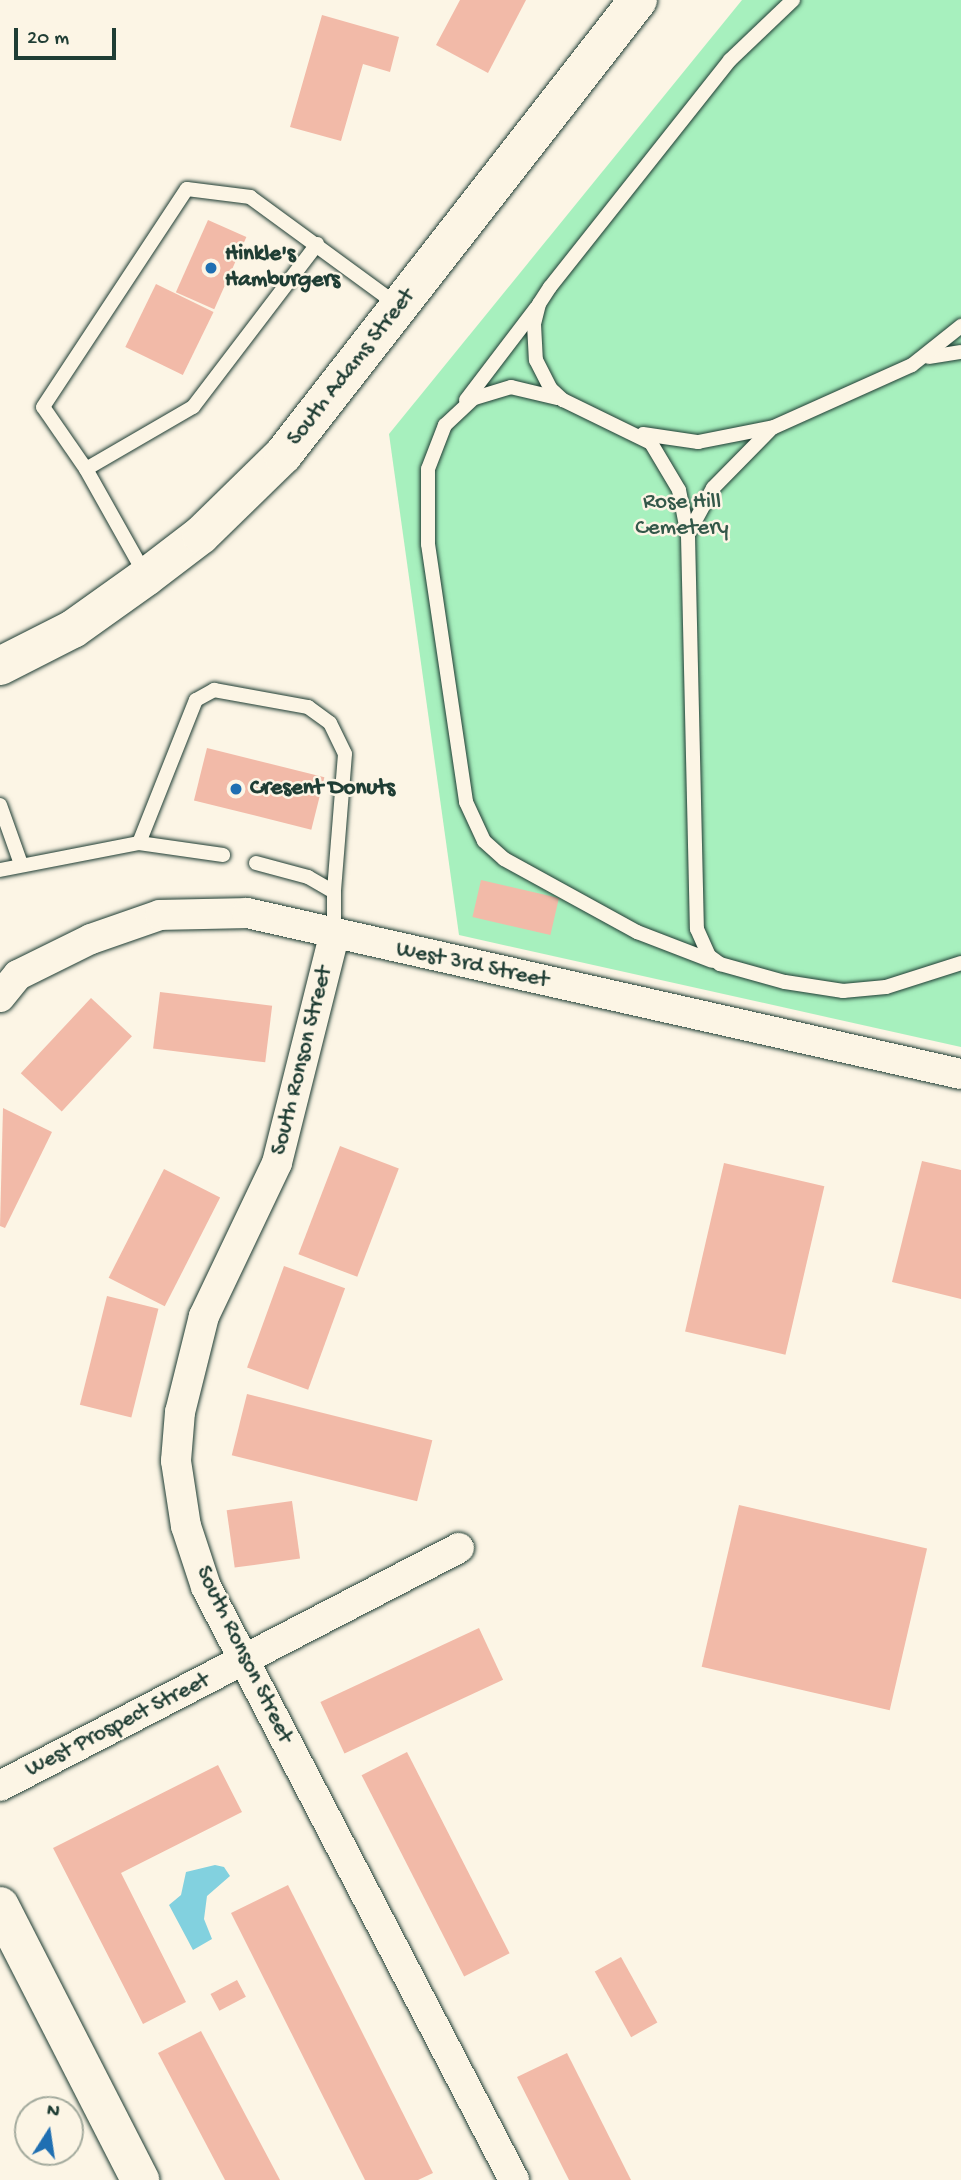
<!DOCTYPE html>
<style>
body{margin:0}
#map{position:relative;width:961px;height:2180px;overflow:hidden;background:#fcf5e5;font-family:"Gochi Hand",sans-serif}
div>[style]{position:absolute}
.green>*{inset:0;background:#a7f0be}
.water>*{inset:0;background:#82d1df}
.building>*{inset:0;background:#f2baa8;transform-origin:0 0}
.roads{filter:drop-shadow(0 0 2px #1f3d34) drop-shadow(0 0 2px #1f3d34)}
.service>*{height:14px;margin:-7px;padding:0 7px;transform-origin:7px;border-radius:7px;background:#fcf5e5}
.minor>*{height:30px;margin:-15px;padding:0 15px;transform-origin:15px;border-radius:15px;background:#fcf5e5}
.secondary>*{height:38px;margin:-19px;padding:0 19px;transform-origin:19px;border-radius:19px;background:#fcf5e5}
.primary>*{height:38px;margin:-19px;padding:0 19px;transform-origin:19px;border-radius:19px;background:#fcf5e5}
.dots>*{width:19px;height:19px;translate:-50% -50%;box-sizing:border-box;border:4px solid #fcf5e5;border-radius:50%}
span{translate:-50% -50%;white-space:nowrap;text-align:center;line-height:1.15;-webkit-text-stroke:5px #fcf5e5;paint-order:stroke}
.poi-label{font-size:23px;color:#1f3d34;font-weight:700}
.left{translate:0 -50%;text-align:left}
.street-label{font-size:23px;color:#1f3d34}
.park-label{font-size:23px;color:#335849}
.north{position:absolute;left:14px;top:2096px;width:70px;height:70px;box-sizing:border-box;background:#fcf5e5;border:2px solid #a4ab9e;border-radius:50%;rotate:12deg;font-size:19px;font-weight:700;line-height:28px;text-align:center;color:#1f3d34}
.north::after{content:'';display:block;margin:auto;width:24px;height:32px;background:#1f6fb2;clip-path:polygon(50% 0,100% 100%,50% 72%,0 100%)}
.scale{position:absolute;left:14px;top:28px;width:102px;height:32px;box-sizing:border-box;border:4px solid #1f3d34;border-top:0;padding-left:9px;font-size:21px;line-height:24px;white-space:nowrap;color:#1f3d34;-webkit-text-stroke:5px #fcf5e5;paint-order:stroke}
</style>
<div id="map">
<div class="green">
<div style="clip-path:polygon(742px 0,961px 0,961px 1047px,459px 935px,389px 434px)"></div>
</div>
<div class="water">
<div style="clip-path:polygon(215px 1865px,224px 1867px,230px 1876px,207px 1896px,204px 1919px,212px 1939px,193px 1950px,169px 1905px,181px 1895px,186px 1872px)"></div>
</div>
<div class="building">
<div style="clip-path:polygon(460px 0,526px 0,488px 73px,436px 45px)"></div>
<div style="clip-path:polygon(322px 15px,399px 37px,390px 72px,363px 64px,341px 141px,290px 127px)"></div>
<div style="left:208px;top:220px;width:42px;height:79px;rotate:24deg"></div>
<div style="left:156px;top:284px;width:64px;height:70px;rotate:26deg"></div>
<div style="left:207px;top:748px;width:121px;height:54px;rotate:14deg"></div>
<div style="left:481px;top:880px;width:80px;height:38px;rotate:13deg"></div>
<div style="left:160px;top:992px;width:113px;height:57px;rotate:7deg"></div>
<div style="left:91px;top:998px;width:56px;height:103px;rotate:43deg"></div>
<div style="clip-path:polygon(3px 1108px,52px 1132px,5px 1228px,0 1226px)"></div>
<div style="left:340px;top:1146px;width:63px;height:116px;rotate:21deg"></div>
<div style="clip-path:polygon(922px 1161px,961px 1170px,961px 1299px,892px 1282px)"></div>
<div style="left:724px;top:1163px;width:103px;height:173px;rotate:13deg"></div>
<div style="left:164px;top:1169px;width:63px;height:122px;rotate:27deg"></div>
<div style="left:284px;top:1266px;width:65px;height:108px;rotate:20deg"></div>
<div style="left:107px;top:1296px;width:53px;height:112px;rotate:14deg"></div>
<div style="left:247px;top:1394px;width:191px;height:63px;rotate:14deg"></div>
<div style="left:292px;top:1501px;width:58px;height:66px;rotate:82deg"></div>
<div style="left:739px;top:1505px;width:193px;height:166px;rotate:13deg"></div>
<div style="left:479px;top:1628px;width:57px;height:175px;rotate:65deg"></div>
<div style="left:407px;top:1752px;width:226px;height:51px;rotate:63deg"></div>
<div style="clip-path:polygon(218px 1765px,242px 1812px,121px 1873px,186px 2002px,143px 2024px,53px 1848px)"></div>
<div style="clip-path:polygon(288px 1885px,433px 2173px,418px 2180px,365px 2180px,231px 1913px)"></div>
<div style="left:621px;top:1957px;width:75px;height:30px;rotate:61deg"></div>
<div style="left:237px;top:1980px;width:19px;height:30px;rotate:62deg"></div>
<div style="clip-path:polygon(201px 2031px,280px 2180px,225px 2180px,158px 2053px)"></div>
<div style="clip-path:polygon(567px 2053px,631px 2180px,569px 2180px,517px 2077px)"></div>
</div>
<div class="roads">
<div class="service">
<div style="left:793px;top:0;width:87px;rotate:136.4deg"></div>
<div style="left:730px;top:60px;width:290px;rotate:128.4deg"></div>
<div style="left:550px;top:287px;width:20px;rotate:123deg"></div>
<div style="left:539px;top:304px;width:21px;rotate:104deg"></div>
<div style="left:534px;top:324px;width:36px;rotate:87deg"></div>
<div style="left:536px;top:360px;width:31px;rotate:63deg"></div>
<div style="left:550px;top:388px;width:18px;rotate:43deg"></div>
<div style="left:563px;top:400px;width:98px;rotate:26deg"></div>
<div style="left:651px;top:443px;width:55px;rotate:59.2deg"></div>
<div style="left:679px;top:490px;width:47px;rotate:78.9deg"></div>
<div style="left:688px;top:536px;width:393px;rotate:88.7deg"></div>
<div style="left:697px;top:929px;width:30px;rotate:66deg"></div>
<div style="left:709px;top:956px;width:14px;rotate:36deg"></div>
<div style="left:720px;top:964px;width:67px;rotate:15.5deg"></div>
<div style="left:785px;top:982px;width:59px;rotate:8.8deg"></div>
<div style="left:843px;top:991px;width:43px;rotate:-5.3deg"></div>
<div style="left:886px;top:987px;width:79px;rotate:-17.7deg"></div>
<div style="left:929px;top:357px;width:32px;rotate:-9deg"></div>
<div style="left:557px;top:398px;width:47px;rotate:-166.6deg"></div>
<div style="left:511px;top:387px;width:39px;rotate:163deg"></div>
<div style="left:474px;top:398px;width:40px;rotate:137deg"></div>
<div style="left:445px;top:425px;width:47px;rotate:111.1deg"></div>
<div style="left:428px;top:469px;width:75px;rotate:90deg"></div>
<div style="left:428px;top:544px;width:261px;rotate:81.6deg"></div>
<div style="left:466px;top:802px;width:43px;rotate:65.2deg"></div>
<div style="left:484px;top:841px;width:27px;rotate:42deg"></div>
<div style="left:504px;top:859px;width:152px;rotate:28.8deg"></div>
<div style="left:637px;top:932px;width:80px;rotate:21.1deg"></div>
<div style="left:466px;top:400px;width:116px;rotate:-52.7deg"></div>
<div style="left:643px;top:434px;width:56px;rotate:8.3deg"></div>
<div style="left:698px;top:442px;width:77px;rotate:-11.2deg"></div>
<div style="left:774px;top:427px;width:151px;rotate:-24.2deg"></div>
<div style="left:912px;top:365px;width:63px;rotate:-38.5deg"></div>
<div style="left:86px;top:469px;width:124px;rotate:-30.1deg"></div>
<div style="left:193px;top:407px;width:205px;rotate:-52.7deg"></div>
<div style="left:688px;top:534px;width:52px;rotate:-61.5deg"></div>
<div style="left:713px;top:488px;width:84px;rotate:-45.5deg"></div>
<div style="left:146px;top:576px;width:123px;rotate:-119.3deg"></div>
<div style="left:86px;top:469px;width:75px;rotate:-124.7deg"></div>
<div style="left:43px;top:407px;width:261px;rotate:-56.6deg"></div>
<div style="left:187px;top:189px;width:64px;rotate:7.2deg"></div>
<div style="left:250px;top:197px;width:185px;rotate:36.2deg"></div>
<div style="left:0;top:805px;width:63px;rotate:70.4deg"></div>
<div style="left:139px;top:843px;width:154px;rotate:-68.3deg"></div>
<div style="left:196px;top:700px;width:21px;rotate:-29deg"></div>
<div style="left:214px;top:690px;width:96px;rotate:10.3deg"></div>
<div style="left:308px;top:707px;width:27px;rotate:36deg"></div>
<div style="left:330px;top:723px;width:34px;rotate:64deg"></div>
<div style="left:345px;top:754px;width:138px;rotate:94.6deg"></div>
<div style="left:256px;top:863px;width:54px;rotate:15.1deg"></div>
<div style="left:308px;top:877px;width:30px;rotate:30deg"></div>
<div style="left:334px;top:892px;width:43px;rotate:90deg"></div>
<div style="left:0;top:870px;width:142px;rotate:-11deg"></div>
<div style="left:139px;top:843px;width:85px;rotate:8.1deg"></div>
</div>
<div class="minor">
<div style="left:334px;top:936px;width:234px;rotate:104.1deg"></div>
<div style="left:277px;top:1163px;width:170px;rotate:115.5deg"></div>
<div style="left:204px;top:1316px;width:99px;rotate:104deg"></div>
<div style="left:180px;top:1412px;width:49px;rotate:94.7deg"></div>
<div style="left:176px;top:1461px;width:66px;rotate:81.3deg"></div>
<div style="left:186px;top:1526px;width:64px;rotate:71.8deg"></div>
<div style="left:206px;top:1587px;width:668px;rotate:62.55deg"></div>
<div style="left:0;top:997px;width:28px;rotate:-51deg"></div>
<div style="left:18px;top:975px;width:81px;rotate:-26.3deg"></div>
<div style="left:91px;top:939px;width:73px;rotate:-19.2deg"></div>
<div style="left:160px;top:915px;width:87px;rotate:-1.3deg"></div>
<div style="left:247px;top:913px;width:732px;rotate:12.71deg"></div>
<div style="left:0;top:1786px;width:517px;rotate:-27.41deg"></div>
</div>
<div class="secondary">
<div style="left:0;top:666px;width:82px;rotate:-26.9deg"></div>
<div style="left:73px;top:629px;width:90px;rotate:-35.5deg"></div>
<div style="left:146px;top:577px;width:69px;rotate:-37.4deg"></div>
<div style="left:201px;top:535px;width:115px;rotate:-44.3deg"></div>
<div style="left:283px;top:455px;width:577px;rotate:-52.04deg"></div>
</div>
<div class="primary">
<div style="left:0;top:1906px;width:308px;rotate:62.9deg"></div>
</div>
</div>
<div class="dots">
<div style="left:211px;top:268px;background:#1f6fb2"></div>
<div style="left:236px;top:789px;background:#1f6fb2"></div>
</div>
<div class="poi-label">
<span class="left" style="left:225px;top:268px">Hinkle's<br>Hamburgers</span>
<span class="left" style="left:250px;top:789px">Cresent Donuts</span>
</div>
<div class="street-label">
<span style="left:352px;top:368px;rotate:-52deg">South Adams Street</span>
<span style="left:472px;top:966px;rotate:12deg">West 3rd Street</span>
<span style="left:303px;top:1061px;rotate:-76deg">South Ronson Street</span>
<span style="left:243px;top:1655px;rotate:64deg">South Ronson Street</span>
<span style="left:118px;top:1726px;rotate:-27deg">West Prospect Street</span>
</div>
<div class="park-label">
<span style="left:682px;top:516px">Rose Hill<br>Cemetery</span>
</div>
<div class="north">N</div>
<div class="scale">20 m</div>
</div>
